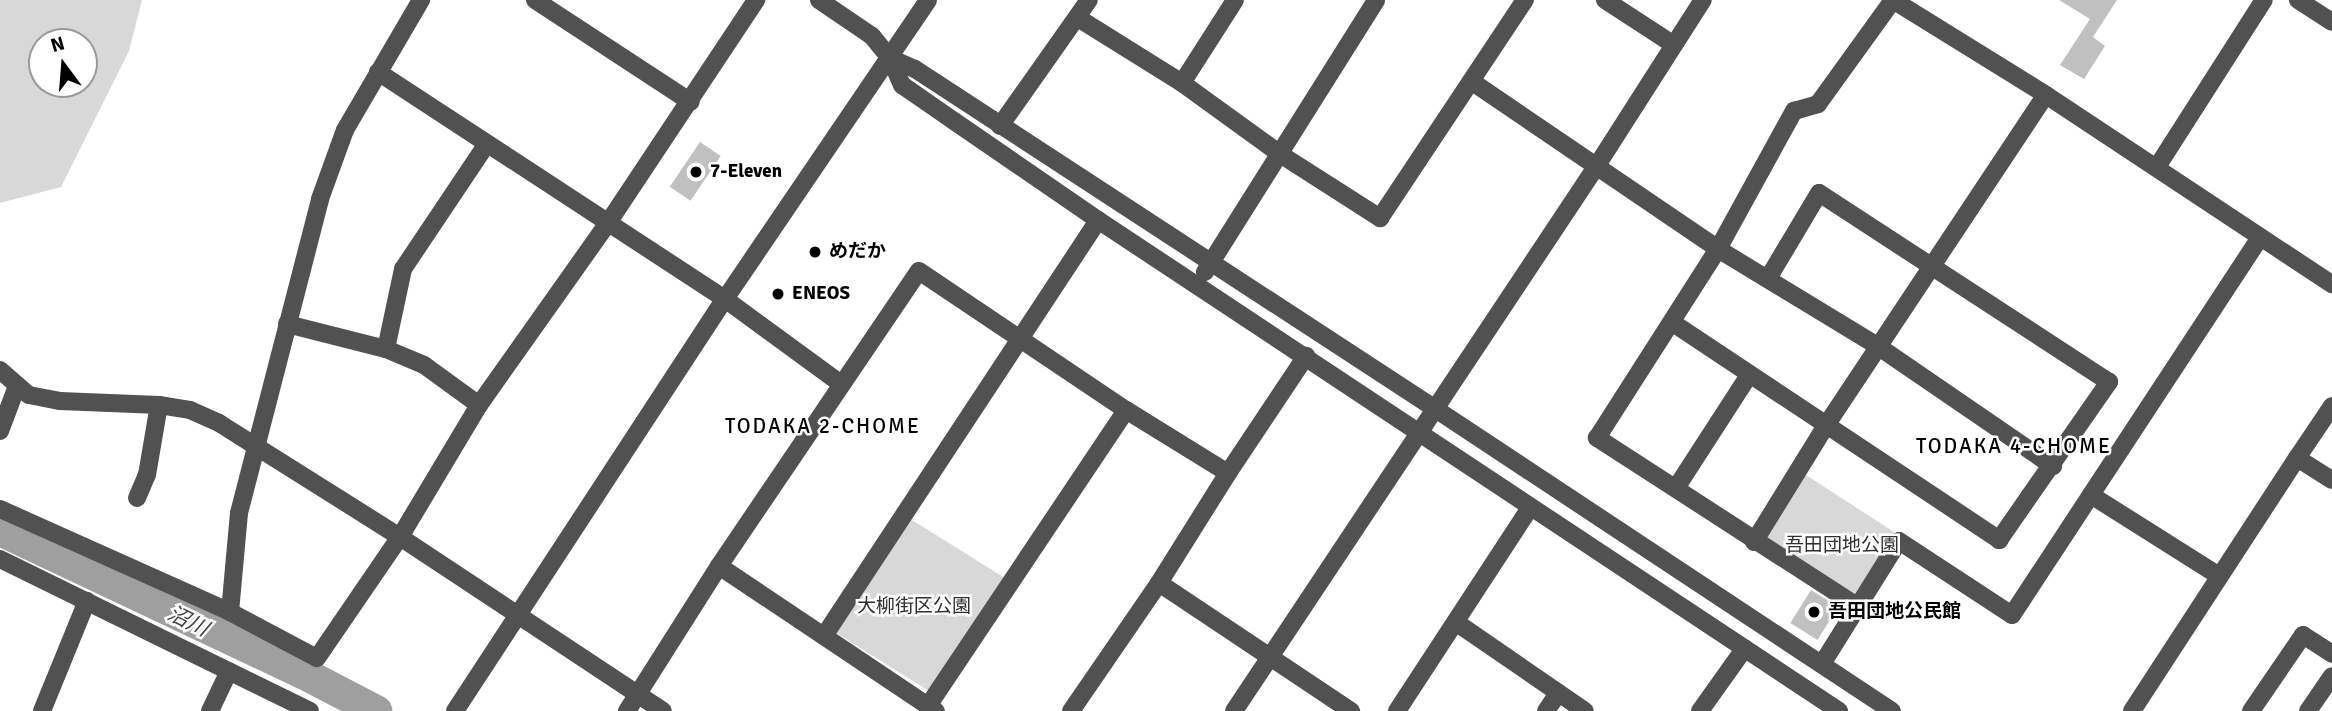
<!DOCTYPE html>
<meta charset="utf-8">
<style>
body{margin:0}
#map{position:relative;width:2332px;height:711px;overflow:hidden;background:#fff;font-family:Signika,"Noto Sans JP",sans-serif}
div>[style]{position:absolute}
.green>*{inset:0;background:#d8d8d8;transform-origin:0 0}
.river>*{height:32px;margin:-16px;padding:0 16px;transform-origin:16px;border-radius:16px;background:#9f9f9f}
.building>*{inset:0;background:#c0c0c0;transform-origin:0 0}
.minor>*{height:18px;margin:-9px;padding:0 9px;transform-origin:9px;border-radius:9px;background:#515151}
.dots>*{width:19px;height:19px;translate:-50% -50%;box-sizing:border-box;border:4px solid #fff;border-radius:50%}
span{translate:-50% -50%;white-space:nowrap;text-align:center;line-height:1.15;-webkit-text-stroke:5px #fff;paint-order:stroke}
.poi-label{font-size:19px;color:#000;font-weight:700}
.left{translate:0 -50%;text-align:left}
.park-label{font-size:19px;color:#2f2f2f}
.neighbourhood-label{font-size:21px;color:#000;letter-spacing:2px}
.water-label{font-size:21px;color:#404040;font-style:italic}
.north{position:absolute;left:28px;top:28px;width:70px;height:70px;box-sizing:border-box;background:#fff;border:2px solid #999;border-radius:50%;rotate:344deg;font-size:19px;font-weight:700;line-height:28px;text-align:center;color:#000}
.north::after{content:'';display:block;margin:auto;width:24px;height:32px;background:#000;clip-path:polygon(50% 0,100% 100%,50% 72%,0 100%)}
</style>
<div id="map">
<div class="green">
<div style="clip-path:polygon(evenodd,0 0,142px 0,129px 51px,61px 187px,0 203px,0 0,84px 42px,84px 84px,42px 84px,42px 42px,84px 42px)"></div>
<div style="left:1803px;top:473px;width:114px;height:78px;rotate:33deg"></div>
<div style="left:904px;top:515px;width:119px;height:136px;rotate:32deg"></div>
</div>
<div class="river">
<div style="left:0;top:530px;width:333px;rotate:25.3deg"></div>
<div style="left:301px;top:672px;width:85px;rotate:27.5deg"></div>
</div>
<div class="building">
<div style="clip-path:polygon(2059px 0,2117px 0,2093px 37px,2105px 46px,2084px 79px,2060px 65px,2090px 19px)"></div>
<div style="left:700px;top:142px;width:25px;height:54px;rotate:34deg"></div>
<div style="left:1811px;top:590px;width:32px;height:39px;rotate:32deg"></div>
</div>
<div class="minor">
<div style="left:535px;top:0;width:186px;rotate:33.2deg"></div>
<div style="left:819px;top:0;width:64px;rotate:34.2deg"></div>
<div style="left:872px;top:36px;width:28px;rotate:51deg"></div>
<div style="left:890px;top:58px;width:30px;rotate:66deg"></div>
<div style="left:902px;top:85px;width:63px;rotate:34.7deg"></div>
<div style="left:954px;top:121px;width:175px;rotate:34.5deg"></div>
<div style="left:1098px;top:220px;width:889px;rotate:33.53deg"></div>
<div style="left:1605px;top:0;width:82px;rotate:33.1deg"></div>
<div style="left:1893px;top:0;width:180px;rotate:31.8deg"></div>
<div style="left:2046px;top:95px;width:343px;rotate:33.5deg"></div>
<div style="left:2298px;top:0;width:40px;rotate:32.9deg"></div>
<div style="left:1078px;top:18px;width:123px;rotate:32deg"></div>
<div style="left:1182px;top:83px;width:121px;rotate:35.9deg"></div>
<div style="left:1280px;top:154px;width:119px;rotate:32.6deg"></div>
<div style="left:1380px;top:218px;width:262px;rotate:-56.4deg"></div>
<div style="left:890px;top:58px;width:27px;rotate:24deg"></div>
<div style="left:915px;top:69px;width:620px;rotate:33.15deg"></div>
<div style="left:1434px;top:408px;width:549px;rotate:33.49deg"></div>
<div style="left:378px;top:72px;width:415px;rotate:33.2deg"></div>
<div style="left:725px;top:299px;width:144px;rotate:36.2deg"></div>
<div style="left:1471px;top:81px;width:299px;rotate:34.2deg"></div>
<div style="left:1718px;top:249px;width:188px;rotate:31.3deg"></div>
<div style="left:1879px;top:347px;width:211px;rotate:34.4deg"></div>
<div style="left:1182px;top:83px;width:98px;rotate:-57.4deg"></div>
<div style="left:1000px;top:126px;width:154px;rotate:-54.8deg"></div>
<div style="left:2157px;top:167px;width:198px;rotate:-57.4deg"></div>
<div style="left:1205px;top:272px;width:321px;rotate:-57.8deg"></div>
<div style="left:1673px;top:323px;width:392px;rotate:33.6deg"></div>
<div style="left:1999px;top:540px;width:193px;rotate:-55.2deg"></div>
<div style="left:2109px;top:382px;width:346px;rotate:-146.9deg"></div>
<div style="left:1819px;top:193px;width:98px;rotate:120.8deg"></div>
<div style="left:287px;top:324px;width:102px;rotate:14.2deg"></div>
<div style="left:386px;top:349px;width:41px;rotate:22.8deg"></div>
<div style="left:424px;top:365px;width:68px;rotate:36deg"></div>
<div style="left:386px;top:349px;width:82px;rotate:-78deg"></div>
<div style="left:403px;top:269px;width:149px;rotate:-56.2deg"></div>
<div style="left:0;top:370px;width:38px;rotate:41deg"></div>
<div style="left:29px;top:395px;width:32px;rotate:11deg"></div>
<div style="left:60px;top:401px;width:99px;rotate:2.3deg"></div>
<div style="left:159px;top:405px;width:31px;rotate:9deg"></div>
<div style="left:190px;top:410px;width:32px;rotate:24deg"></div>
<div style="left:219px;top:423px;width:214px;rotate:32.2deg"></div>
<div style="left:400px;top:537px;width:315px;rotate:33.5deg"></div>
<div style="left:2332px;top:406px;width:63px;rotate:123.9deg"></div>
<div style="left:2297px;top:458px;width:41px;rotate:32.2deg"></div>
<div style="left:0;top:431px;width:48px;rotate:-69.3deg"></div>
<div style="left:1676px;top:488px;width:135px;rotate:-57.1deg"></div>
<div style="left:2091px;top:495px;width:151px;rotate:32.3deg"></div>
<div style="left:137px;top:498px;width:25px;rotate:-67deg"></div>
<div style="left:147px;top:475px;width:71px;rotate:-80.3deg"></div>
<div style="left:0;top:509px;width:252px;rotate:24.1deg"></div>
<div style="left:230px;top:612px;width:98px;rotate:27.9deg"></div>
<div style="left:317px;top:658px;width:147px;rotate:-55.6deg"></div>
<div style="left:400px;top:537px;width:154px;rotate:-59.1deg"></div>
<div style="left:479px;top:405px;width:223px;rotate:-54.7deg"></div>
<div style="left:608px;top:223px;width:268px;rotate:-56.4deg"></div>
<div style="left:1754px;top:542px;width:139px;rotate:-58.3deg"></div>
<div style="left:1827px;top:424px;width:395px;rotate:-56.4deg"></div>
<div style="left:0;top:559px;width:345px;rotate:26.1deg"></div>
<div style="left:719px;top:566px;width:261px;rotate:33.8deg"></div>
<div style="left:1159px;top:583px;width:231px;rotate:33.7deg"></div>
<div style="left:1857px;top:606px;width:310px;rotate:-147.1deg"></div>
<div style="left:1597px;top:438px;width:224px;rotate:-57.4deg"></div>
<div style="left:1718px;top:249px;width:158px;rotate:-61.2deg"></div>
<div style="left:1794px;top:111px;width:25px;rotate:-16deg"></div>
<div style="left:1818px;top:104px;width:128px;rotate:-54.2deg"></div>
<div style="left:230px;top:612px;width:99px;rotate:-84.8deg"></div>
<div style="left:239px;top:513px;width:324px;rotate:-75.5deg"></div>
<div style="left:320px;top:199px;width:73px;rotate:-70.1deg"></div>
<div style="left:345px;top:130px;width:151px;rotate:-59.7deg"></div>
<div style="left:1457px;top:623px;width:155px;rotate:34.5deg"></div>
<div style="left:824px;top:636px;width:498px;rotate:-56.6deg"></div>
<div style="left:1822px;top:664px;width:145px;rotate:-58deg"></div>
<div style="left:1899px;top:541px;width:135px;rotate:33.2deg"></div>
<div style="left:2012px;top:615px;width:452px;rotate:-56.7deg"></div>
<div style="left:928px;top:706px;width:356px;rotate:-56.2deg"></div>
<div style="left:42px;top:711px;width:119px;rotate:-67.8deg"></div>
<div style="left:210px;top:711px;width:44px;rotate:-64.6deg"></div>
<div style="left:455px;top:711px;width:493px;rotate:-56.8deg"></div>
<div style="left:725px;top:299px;width:361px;rotate:-55.8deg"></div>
<div style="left:627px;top:711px;width:172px;rotate:-57.6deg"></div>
<div style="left:719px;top:566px;width:356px;rotate:-55.9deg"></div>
<div style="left:919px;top:271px;width:249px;rotate:33.9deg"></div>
<div style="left:1126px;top:410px;width:120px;rotate:31.7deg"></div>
<div style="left:1071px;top:711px;width:155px;rotate:-55.5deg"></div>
<div style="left:1159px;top:583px;width:130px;rotate:-57.9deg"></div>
<div style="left:1228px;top:473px;width:141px;rotate:-56.3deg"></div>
<div style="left:1234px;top:711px;width:653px;rotate:-56.36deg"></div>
<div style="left:1596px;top:167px;width:198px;rotate:-57.4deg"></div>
<div style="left:1397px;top:711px;width:243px;rotate:-56.8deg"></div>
<div style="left:1546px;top:711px;width:22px;rotate:-56deg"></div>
<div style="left:1700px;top:711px;width:77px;rotate:-54.5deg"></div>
<div style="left:2132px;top:711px;width:302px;rotate:-56.9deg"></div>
<div style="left:2251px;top:711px;width:92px;rotate:-55.6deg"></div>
<div style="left:2303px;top:635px;width:35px;rotate:33deg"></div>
<div style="left:2308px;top:711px;width:42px;rotate:-55.6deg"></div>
</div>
<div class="dots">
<div style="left:696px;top:172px;background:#000"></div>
<div style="left:815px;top:252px;background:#000"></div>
<div style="left:778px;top:294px;background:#000"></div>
<div style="left:1814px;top:612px;background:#000"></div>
</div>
<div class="poi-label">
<span class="left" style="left:710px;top:172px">7-Eleven</span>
<span class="left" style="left:829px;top:252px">めだか</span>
<span class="left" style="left:792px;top:294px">ENEOS</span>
<span class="left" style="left:1828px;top:612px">吾田団地公民館</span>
</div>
<div class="park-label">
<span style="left:1842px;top:546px">吾田団地公園</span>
<span style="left:914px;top:607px">大柳街区公園</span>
</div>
<div class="neighbourhood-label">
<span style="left:823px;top:426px">TODAKA 2-CHOME</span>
<span style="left:2014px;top:446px">TODAKA 4-CHOME</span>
</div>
<div class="water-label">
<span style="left:188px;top:621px;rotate:26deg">沼川</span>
</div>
<div class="north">N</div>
</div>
